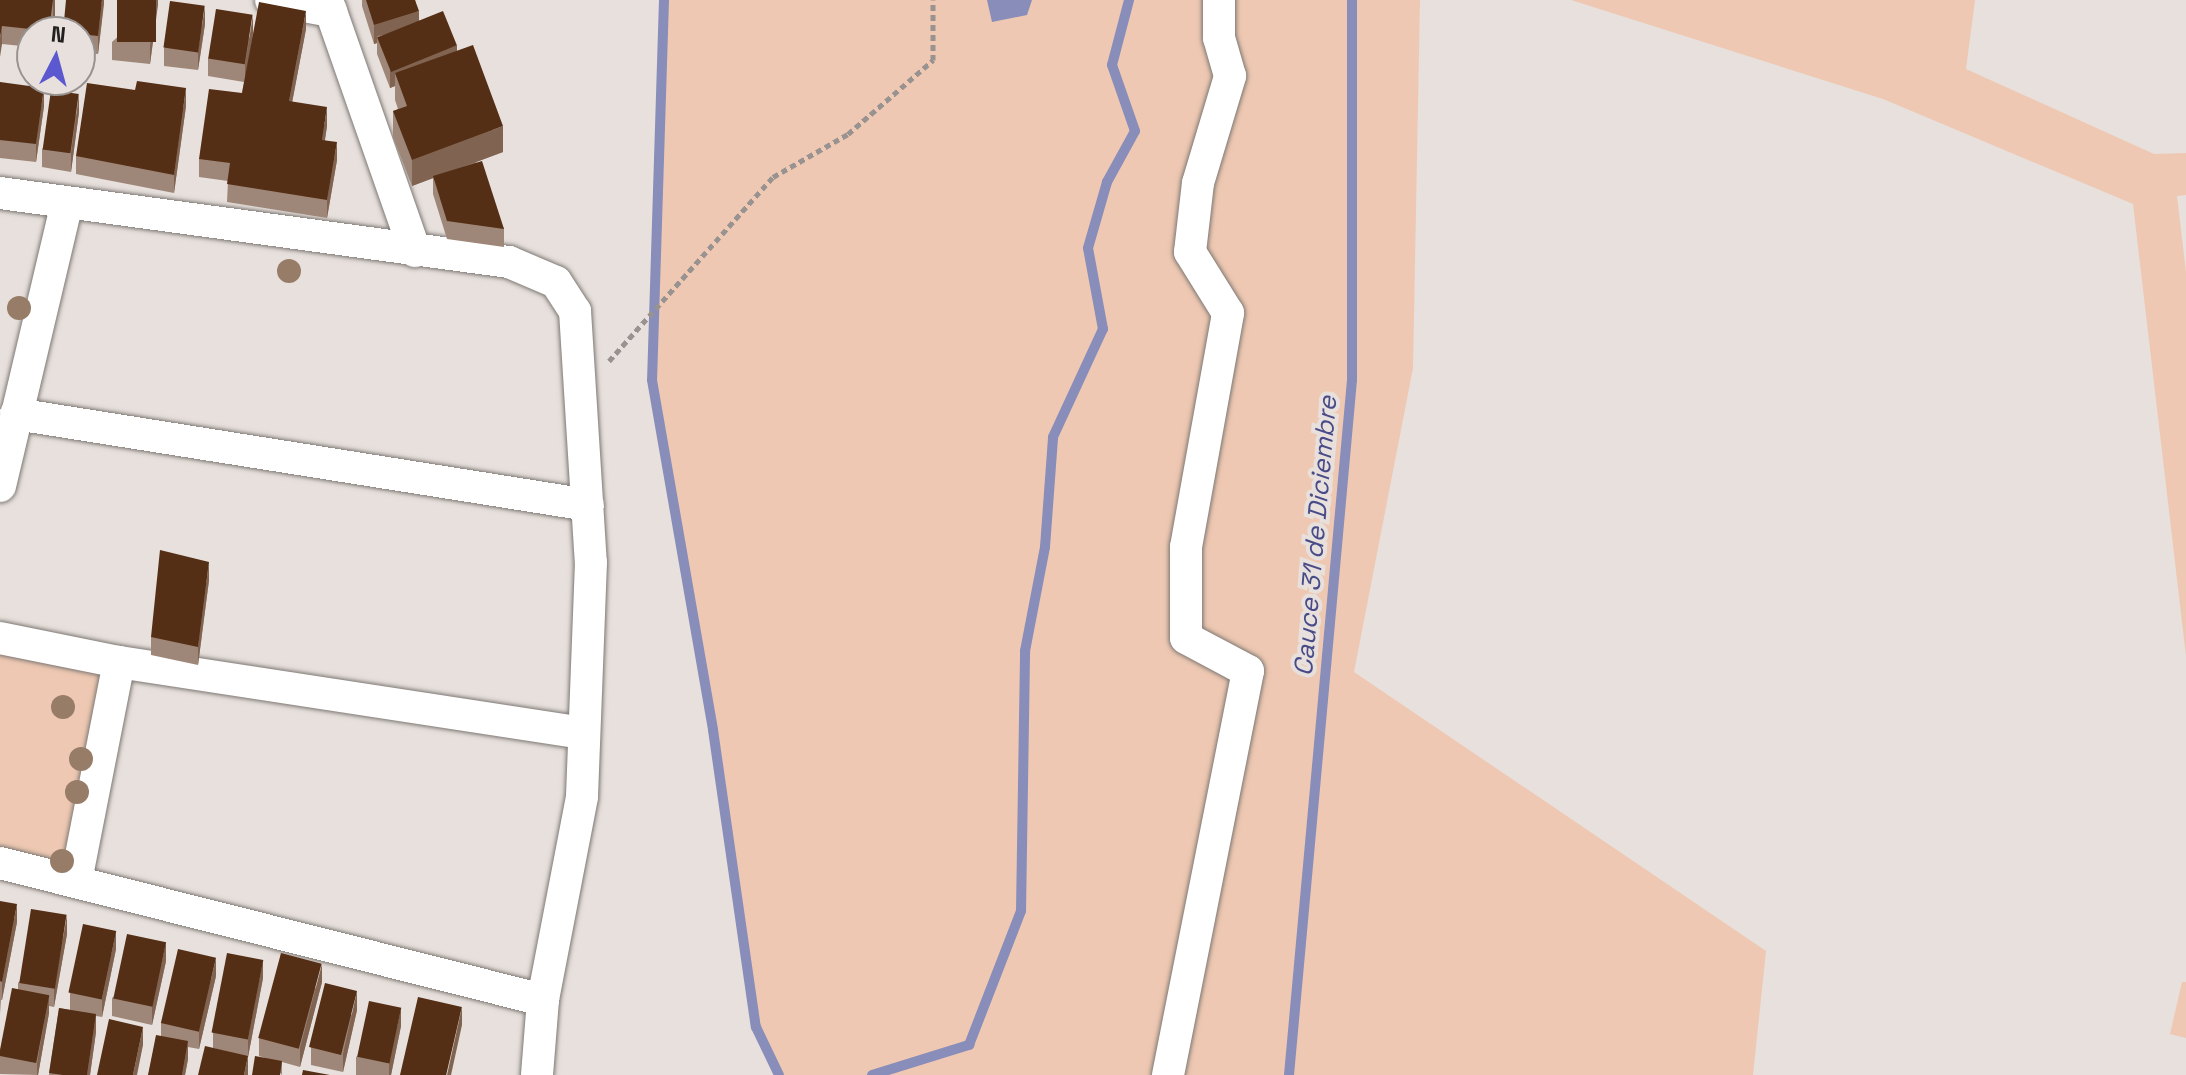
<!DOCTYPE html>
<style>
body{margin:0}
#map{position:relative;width:2186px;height:1075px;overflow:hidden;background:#e7e0dc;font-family:"Space Grotesk",sans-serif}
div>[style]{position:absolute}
.green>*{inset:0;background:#eec8b2}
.water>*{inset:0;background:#888dba}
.stream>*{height:10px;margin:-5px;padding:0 5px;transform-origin:5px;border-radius:5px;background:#888dba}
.path>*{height:5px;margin-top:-2.5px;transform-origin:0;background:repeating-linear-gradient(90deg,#989390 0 6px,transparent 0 10px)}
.roads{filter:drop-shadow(0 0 2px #7e7874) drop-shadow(0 0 2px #7e7874)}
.street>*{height:32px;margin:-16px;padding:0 16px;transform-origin:16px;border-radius:16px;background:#fff}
.trees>*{width:24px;height:24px;margin:-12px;border-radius:50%;background:#977c68}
.wall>*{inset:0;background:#9e8778}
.shaded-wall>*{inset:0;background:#806351;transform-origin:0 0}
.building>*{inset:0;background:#542e15;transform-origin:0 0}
span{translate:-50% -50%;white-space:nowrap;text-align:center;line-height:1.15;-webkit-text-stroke:8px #e7e0dc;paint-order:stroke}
.water-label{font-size:26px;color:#484b87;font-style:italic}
.north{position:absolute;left:16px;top:16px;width:80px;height:80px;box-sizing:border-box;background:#e7e0dc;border:2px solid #989390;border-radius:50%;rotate:6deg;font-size:22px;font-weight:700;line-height:32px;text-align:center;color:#22201e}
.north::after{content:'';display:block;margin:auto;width:28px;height:36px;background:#5c58d0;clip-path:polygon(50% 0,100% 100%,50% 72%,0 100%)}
</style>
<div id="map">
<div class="green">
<div style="clip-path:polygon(664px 0,1420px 0,1413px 368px,1354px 672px,1766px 951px,1753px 1075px,779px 1075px,756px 1027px,713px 730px,652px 380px)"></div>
<div style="clip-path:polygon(1571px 0,1975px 0,1966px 69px,2154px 154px,2186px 153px,2186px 195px,2177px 196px,2186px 272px,2186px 656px,2133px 204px,1883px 99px)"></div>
<div style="clip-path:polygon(0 638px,119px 662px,76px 881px,0 863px)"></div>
<div style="clip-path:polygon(2182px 982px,2186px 982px,2186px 1038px,2170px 1034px)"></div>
</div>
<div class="water">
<div style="clip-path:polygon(987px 0,1032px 0,1027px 15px,992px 22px)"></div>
</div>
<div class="stream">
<div style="left:664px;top:0;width:380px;rotate:91.8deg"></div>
<div style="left:652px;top:380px;width:355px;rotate:80.1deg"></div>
<div style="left:713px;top:730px;width:300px;rotate:81.8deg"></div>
<div style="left:756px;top:1027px;width:53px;rotate:64.4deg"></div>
<div style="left:872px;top:1075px;width:102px;rotate:-17.2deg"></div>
<div style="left:969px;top:1045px;width:144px;rotate:-68.8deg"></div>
<div style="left:1021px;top:911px;width:260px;rotate:-89.1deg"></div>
<div style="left:1025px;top:651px;width:106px;rotate:-79.1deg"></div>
<div style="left:1045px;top:547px;width:110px;rotate:-85.8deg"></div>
<div style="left:1053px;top:437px;width:119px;rotate:-65.2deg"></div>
<div style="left:1103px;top:329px;width:82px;rotate:-100.5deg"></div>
<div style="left:1088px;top:248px;width:69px;rotate:-73.9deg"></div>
<div style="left:1107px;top:182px;width:58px;rotate:-61.2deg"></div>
<div style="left:1135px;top:131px;width:70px;rotate:-109.2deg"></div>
<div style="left:1112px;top:65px;width:67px;rotate:-75.3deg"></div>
<div style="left:1289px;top:1075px;width:698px;rotate:-84.82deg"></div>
<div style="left:1352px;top:380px;width:380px;rotate:-90deg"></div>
</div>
<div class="path">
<div style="left:609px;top:361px;width:246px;rotate:-48.3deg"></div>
<div style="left:773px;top:177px;width:86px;rotate:-29.8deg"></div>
<div style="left:848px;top:134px;width:113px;rotate:-41deg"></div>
<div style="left:933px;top:60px;width:60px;rotate:-90deg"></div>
</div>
<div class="roads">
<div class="street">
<div style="left:271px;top:0;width:61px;rotate:10.4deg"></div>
<div style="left:327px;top:0;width:266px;rotate:70.7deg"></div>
<div style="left:0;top:193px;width:514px;rotate:7.72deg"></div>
<div style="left:509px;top:262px;width:51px;rotate:23.1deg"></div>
<div style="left:556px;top:282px;width:35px;rotate:57deg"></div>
<div style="left:575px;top:311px;width:252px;rotate:86.4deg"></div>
<div style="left:591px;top:562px;width:235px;rotate:92.2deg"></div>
<div style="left:582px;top:797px;width:207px;rotate:100.9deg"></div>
<div style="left:543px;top:1000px;width:75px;rotate:94.6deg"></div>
<div style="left:16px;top:414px;width:579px;rotate:9.04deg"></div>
<div style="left:0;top:486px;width:291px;rotate:-76.7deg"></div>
<div style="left:0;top:638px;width:121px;rotate:11.4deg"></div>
<div style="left:119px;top:662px;width:469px;rotate:8.7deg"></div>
<div style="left:0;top:863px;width:560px;rotate:14.16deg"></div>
<div style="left:76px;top:881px;width:223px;rotate:-78.9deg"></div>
<div style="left:1168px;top:1075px;width:412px;rotate:-78.8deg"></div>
<div style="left:1248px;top:671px;width:70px;rotate:-152deg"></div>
<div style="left:1186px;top:638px;width:91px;rotate:-90deg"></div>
<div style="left:1186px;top:547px;width:238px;rotate:-79.8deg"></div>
<div style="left:1228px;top:313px;width:72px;rotate:-121.9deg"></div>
<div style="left:1190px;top:252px;width:69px;rotate:-83.4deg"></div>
<div style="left:1198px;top:183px;width:112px;rotate:-73.3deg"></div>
<div style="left:1230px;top:76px;width:40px;rotate:-106deg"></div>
<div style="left:1219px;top:38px;width:38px;rotate:-90deg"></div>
</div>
</div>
<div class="trees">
<div style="left:289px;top:271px"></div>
<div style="left:19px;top:308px"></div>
<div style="left:63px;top:707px"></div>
<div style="left:81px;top:759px"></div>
<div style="left:77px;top:792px"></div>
<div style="left:62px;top:861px"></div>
</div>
<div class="wall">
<div style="clip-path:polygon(0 0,55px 0,51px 32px,32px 32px,32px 47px,2px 44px)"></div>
<div style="clip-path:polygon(104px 0,98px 54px,80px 53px,80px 32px)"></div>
<div style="clip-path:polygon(158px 0,150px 64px,112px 60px,112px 42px)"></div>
<div style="clip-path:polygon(362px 0,415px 0,419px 20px,457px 51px,503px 152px,476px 162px,504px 229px,504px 247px,447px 239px,433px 194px,433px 178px,412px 186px,393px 137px,393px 111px,398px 109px,395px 100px,395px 86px,390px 88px,377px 54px,377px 43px,374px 44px,362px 6px)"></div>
<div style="clip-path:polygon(205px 24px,198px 70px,164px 66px,164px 48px)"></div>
<div style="clip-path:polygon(306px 29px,292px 102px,327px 126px,325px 140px,337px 160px,327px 218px,227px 202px,228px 181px,199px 177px,199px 159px,242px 93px,244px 82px,208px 76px,208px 58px,253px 36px)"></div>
<div style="clip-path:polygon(0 82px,44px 106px,36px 162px,0 158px)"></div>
<div style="clip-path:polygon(186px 106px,174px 193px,76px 174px,76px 156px)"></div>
<div style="clip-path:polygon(79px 112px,71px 172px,42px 167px,42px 149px)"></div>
<div style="clip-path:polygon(209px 580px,198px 665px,151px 655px,151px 637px)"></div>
<div style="clip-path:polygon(0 901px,17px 922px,2px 1000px,1px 1000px,0 1014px)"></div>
<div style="clip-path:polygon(67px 934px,54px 1007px,49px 1006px,49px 1013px,38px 1075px,0 1074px,0 1053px,18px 989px,18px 983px)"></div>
<div style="clip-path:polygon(116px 949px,102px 1017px,96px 1016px,96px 1032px,90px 1075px,49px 1075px,59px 1008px,70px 1010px,70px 993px)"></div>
<div style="clip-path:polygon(166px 961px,152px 1025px,112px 1016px,112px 998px)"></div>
<div style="clip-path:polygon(216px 976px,199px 1049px,188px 1047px,188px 1059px,185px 1075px,148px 1075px,161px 1036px,161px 1023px)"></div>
<div style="clip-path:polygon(263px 978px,248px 1057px,213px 1048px,213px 1033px)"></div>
<div style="clip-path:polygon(322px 982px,300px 1067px,282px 1062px,282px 1075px,268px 1059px,259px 1056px,259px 1038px)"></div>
<div style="clip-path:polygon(357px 1010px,343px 1072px,311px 1065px,311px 1047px)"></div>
<div style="clip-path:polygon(401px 1026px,391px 1075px,356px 1075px,356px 1057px)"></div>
</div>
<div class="shaded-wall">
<div style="left:53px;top:0;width:2px;height:32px"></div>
<div style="clip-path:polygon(102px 0,104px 0,104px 4px,98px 54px,98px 36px)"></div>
<div style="clip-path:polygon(156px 0,158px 0,158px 5px,150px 64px,150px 46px)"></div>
<div style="clip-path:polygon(205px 6px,205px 24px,198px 70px,198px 52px)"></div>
<div style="clip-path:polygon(306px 11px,306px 29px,289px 119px,289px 101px)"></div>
<div style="clip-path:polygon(419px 11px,419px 29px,377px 36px,377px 43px,374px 44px,374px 25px)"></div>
<div style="clip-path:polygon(253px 15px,253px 34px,245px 82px,245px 64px)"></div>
<div style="clip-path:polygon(2px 26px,2px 44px,0 57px,0 38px)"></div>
<div style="clip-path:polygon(457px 45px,457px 63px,395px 73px,395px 86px,390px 88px,390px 70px)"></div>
<div style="clip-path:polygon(44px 88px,44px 106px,36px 162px,36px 144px)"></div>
<div style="clip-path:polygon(186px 88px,186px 106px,174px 193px,174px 175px)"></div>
<div style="clip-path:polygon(79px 94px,79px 112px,71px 172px,71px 153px)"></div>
<div style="clip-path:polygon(327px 107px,327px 126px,322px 158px,322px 140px)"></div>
<div style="clip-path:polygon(503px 126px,503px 152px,412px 186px,412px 160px)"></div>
<div style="clip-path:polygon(337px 142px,337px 160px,327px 218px,327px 200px)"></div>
<div style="clip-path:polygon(209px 562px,209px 580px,198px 665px,198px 647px)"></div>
<div style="clip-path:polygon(17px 904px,17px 922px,2px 1000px,2px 982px)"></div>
<div style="clip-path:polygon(67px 915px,67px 934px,54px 1007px,54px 989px)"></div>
<div style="clip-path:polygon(116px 931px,116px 949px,102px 1017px,102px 999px)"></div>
<div style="clip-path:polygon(166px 942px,166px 961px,152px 1025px,152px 1007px)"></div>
<div style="clip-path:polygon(216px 958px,216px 976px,199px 1049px,199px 1031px)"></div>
<div style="clip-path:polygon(263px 960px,263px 978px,248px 1057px,248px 1039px)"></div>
<div style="clip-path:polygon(322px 964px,322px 982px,300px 1067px,300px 1048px)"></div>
<div style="clip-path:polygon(357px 991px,357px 1010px,343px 1072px,343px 1054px)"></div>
<div style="clip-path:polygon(49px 995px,49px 1013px,38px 1075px,37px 1075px,37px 1063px)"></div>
<div style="clip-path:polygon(462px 1007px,462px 1025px,451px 1075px,447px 1075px)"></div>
<div style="clip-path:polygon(401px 1008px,401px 1026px,391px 1075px,389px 1075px,389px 1064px)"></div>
<div style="clip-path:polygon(96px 1014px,96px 1032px,90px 1075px,87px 1075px)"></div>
<div style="clip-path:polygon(143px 1027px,143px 1045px,137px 1075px,133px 1075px)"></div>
<div style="clip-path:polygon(188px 1041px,188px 1059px,185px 1075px,182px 1075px)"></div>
<div style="clip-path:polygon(248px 1056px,248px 1075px,244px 1075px)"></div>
</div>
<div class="building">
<div style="clip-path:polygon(0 0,53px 0,49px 31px,2px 26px,0 38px)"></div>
<div style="clip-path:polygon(66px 0,102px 0,98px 36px,80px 34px,80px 32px,63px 32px)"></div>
<div style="left:117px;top:0;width:39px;height:42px"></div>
<div style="clip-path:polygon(366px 0,415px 0,419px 11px,374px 25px)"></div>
<div style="left:170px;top:1px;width:35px;height:47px;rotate:8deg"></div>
<div style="clip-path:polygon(259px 2px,306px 11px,289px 101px,327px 107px,322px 140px,337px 142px,327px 200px,227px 184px,230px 163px,199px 159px,209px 89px,242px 93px)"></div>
<div style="left:216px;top:9px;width:37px;height:50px;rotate:9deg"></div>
<div style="left:443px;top:11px;width:37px;height:71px;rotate:68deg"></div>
<div style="clip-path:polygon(473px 45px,503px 126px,412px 160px,393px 111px,407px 106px,395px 73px)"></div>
<div style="clip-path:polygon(137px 81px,186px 88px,174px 175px,76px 156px,87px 83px,135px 90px)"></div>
<div style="clip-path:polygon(0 82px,44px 88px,36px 144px,0 140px)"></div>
<div style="left:51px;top:90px;width:28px;height:60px;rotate:8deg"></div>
<div style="clip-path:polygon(482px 161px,504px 229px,447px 221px,433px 176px)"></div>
<div style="clip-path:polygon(160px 550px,209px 562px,198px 647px,151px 637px)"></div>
<div style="clip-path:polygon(0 901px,17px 904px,2px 982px,0 981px)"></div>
<div style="left:31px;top:909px;width:36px;height:75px;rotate:9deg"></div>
<div style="left:83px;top:924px;width:34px;height:70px;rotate:12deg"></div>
<div style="left:127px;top:934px;width:40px;height:66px;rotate:12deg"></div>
<div style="left:178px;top:949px;width:39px;height:76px;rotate:13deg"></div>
<div style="left:227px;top:953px;width:37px;height:81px;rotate:11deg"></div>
<div style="left:281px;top:953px;width:42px;height:88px;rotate:15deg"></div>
<div style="left:325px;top:983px;width:33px;height:66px;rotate:14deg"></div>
<div style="left:12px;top:988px;width:38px;height:69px;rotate:11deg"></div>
<div style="left:418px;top:997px;width:45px;height:80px;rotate:13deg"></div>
<div style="left:369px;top:1001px;width:33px;height:57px;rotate:12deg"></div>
<div style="clip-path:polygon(59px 1008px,96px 1014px,87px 1075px,63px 1075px,49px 1073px)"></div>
<div style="clip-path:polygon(109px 1019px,143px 1027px,133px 1075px,97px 1075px)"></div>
<div style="clip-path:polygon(156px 1035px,188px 1041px,182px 1075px,148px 1075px)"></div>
<div style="clip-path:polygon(205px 1046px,248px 1056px,244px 1075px,198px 1075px)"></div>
<div style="clip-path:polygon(255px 1056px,282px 1061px,280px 1075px,252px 1075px)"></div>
<div style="clip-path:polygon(303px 1070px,330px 1075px,302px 1075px)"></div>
</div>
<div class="water-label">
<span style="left:1316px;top:536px;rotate:-85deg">Cauce 31 de Diciembre</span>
</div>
<div class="north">N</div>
</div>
